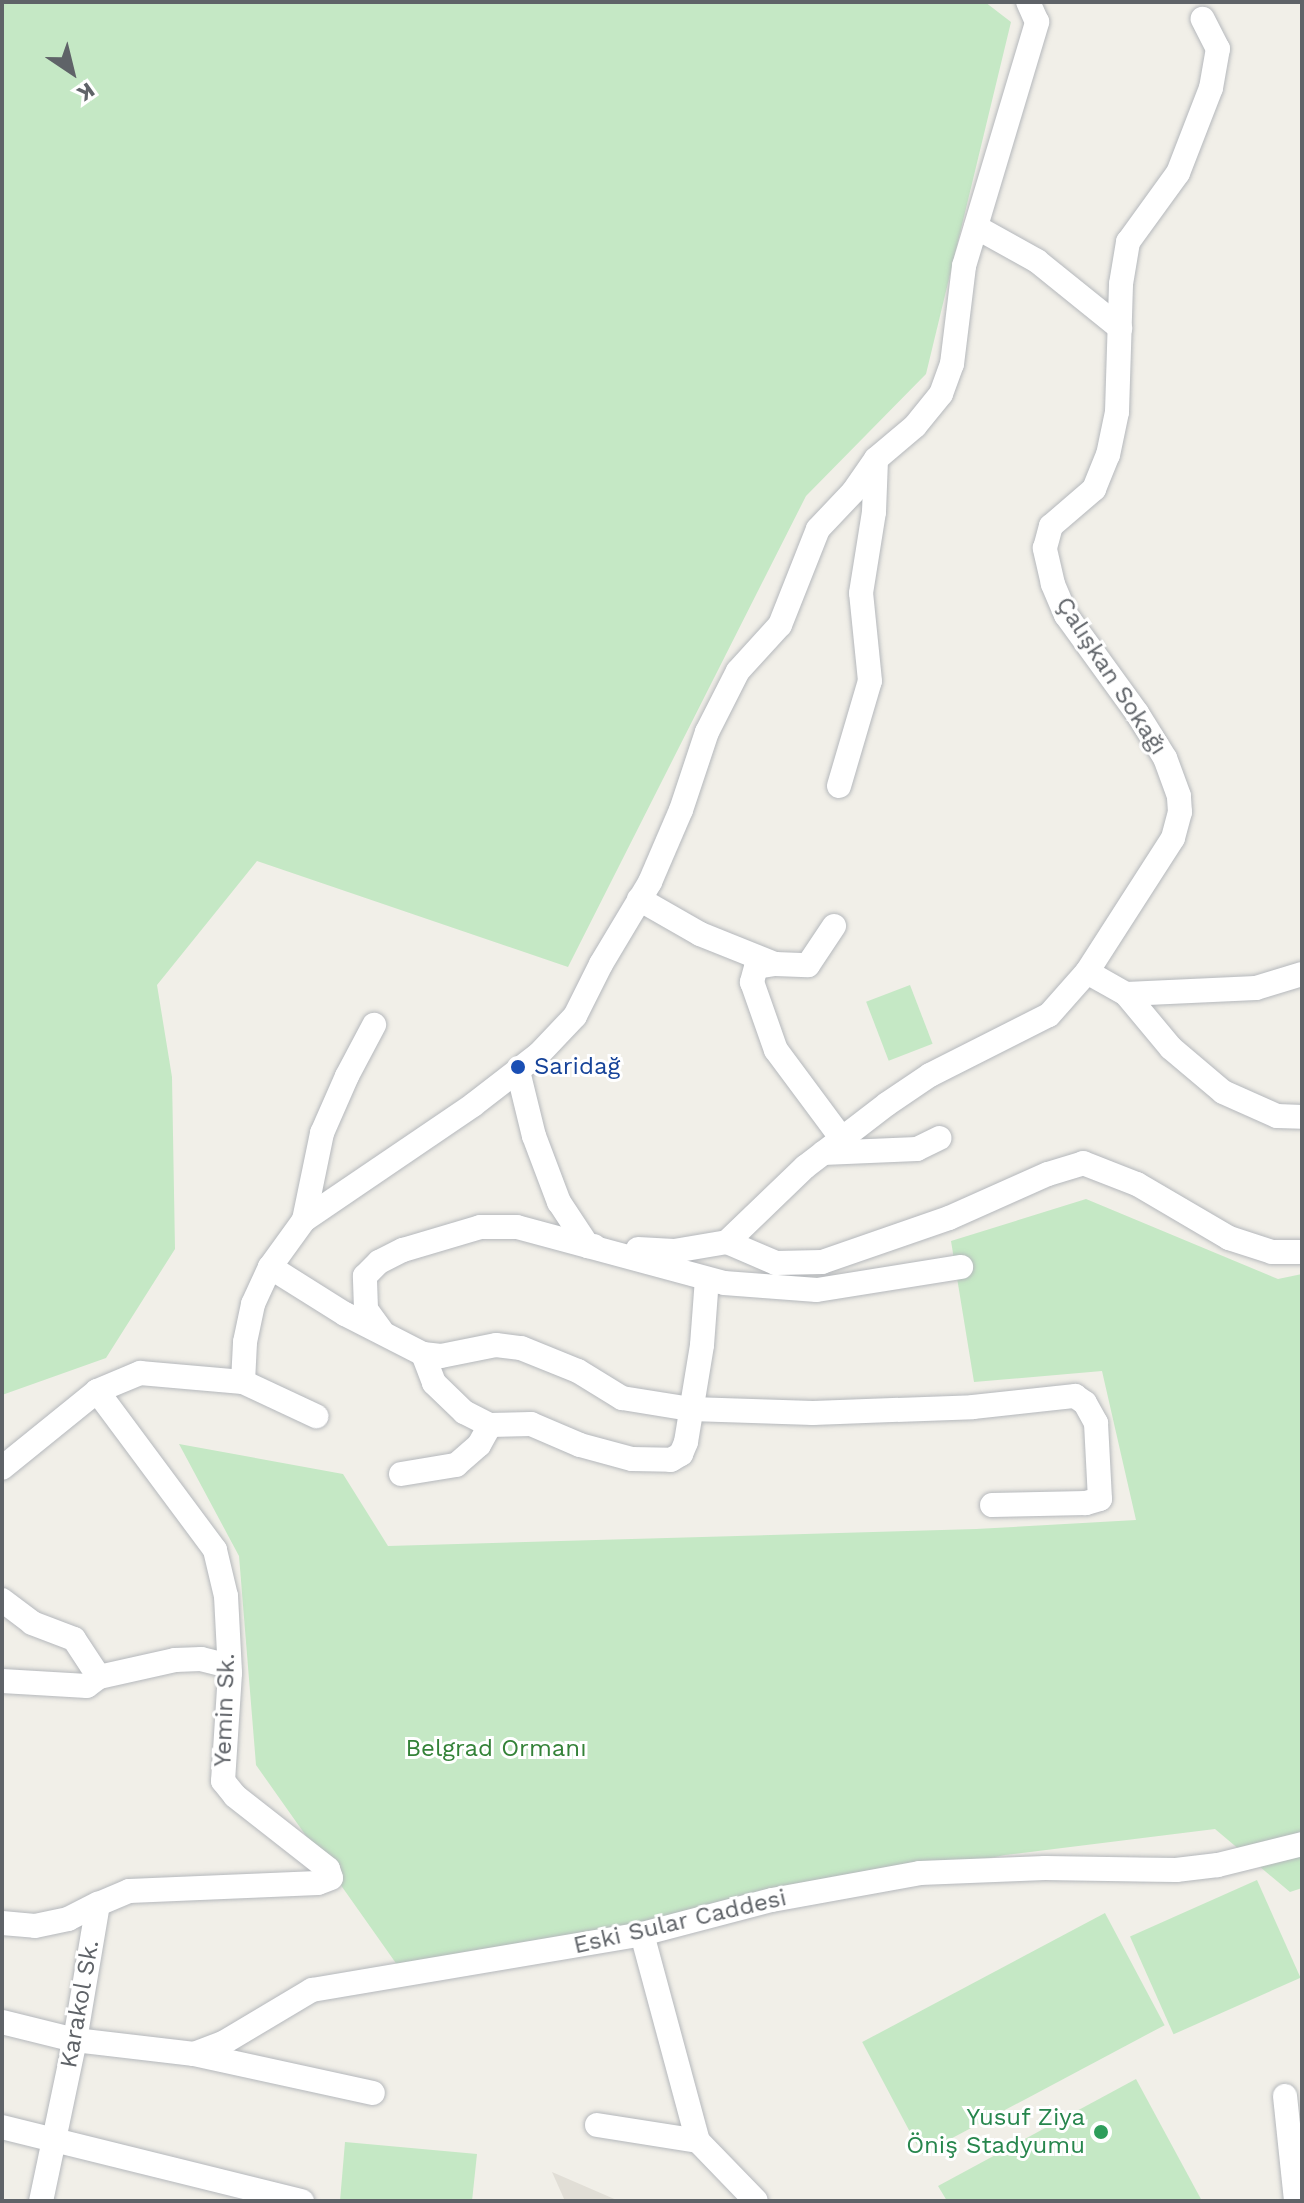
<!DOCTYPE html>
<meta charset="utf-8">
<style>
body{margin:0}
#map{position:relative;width:1304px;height:2203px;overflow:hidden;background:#f1efe8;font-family:"Work Sans",sans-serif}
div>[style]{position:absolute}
.education>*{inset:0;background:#e1ded6}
.green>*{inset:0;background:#c5e8c5;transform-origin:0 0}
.roads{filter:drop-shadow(0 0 2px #b5b8bc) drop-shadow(0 0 2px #b5b8bc)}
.minor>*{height:24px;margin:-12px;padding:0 12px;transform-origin:12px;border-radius:12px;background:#fff}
.dots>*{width:22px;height:22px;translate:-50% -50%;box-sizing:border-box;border:4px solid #fff;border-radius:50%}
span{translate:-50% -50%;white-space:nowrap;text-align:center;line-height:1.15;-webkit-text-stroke:6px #fff;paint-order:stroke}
.street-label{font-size:24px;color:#5f6368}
.transit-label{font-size:24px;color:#164399}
.left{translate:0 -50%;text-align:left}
.park-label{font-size:24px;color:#348238}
.leisure-label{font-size:24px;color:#27864d}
.right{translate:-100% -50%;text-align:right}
.frame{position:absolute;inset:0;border:4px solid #5f6368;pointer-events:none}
.north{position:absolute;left:32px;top:32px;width:80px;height:80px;-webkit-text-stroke:6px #fff;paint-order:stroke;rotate:145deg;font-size:22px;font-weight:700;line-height:32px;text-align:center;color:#5f6368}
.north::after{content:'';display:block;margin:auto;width:28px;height:36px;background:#5f6368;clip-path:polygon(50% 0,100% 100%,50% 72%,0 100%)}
</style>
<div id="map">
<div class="education">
<div style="clip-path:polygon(552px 2172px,619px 2201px,565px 2201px)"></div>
</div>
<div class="green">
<div style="clip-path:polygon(2px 2px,985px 2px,1011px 22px,926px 374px,806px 496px,568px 967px,257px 861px,157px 985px,172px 1077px,175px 1249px,106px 1358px,2px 1395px)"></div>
<div style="left:910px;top:985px;width:63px;height:47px;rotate:69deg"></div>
<div style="clip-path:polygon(1086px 1199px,1278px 1279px,1302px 1274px,1302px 1888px,1290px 1892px,1215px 1829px,1005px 1855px,405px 1976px,256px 1765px,239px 1556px,179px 1444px,343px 1474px,388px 1546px,976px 1529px,1136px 1520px,1102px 1371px,974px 1382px,951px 1241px)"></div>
<div style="left:1257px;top:1880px;width:107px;height:139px;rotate:66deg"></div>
<div style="left:1105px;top:1913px;width:127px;height:275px;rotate:62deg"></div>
<div style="clip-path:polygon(1136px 2079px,1202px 2201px,947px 2201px,938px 2186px)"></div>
<div style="clip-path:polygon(345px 2142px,477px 2154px,472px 2201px,340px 2201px)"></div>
</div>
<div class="roads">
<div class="minor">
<div style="left:976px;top:227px;width:70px;rotate:29.1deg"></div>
<div style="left:1037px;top:261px;width:107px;rotate:38.9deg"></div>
<div style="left:839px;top:786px;width:109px;rotate:-73.6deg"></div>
<div style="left:870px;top:681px;width:88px;rotate:-95.8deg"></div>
<div style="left:861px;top:593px;width:82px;rotate:-80.9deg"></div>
<div style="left:874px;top:512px;width:53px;rotate:-87.8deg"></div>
<div style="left:639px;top:899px;width:70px;rotate:29.8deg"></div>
<div style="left:700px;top:934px;width:81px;rotate:21.8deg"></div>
<div style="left:775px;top:964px;width:33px;rotate:2deg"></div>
<div style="left:808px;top:965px;width:47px;rotate:-56.3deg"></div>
<div style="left:775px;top:964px;width:19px;rotate:171deg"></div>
<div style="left:756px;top:967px;width:16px;rotate:105deg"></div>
<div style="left:752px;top:982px;width:72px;rotate:70.6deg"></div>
<div style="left:776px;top:1050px;width:111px;rotate:53.4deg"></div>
<div style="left:1087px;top:972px;width:45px;rotate:29.4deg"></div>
<div style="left:1126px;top:994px;width:130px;rotate:-2.6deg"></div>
<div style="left:1256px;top:988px;width:48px;rotate:-16.9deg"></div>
<div style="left:1126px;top:994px;width:70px;rotate:50.2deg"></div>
<div style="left:1171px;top:1048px;width:68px;rotate:40.2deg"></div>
<div style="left:1223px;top:1092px;width:59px;rotate:24deg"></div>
<div style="left:1277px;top:1116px;width:25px;rotate:2deg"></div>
<div style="left:518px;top:1071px;width:67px;rotate:76.2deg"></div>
<div style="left:534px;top:1136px;width:71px;rotate:69.3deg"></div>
<div style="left:559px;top:1202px;width:53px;rotate:56.6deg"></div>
<div style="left:588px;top:1246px;width:6px"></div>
<div style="left:823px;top:1153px;width:94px;rotate:-2.4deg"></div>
<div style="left:917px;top:1149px;width:25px;rotate:-26deg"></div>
<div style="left:304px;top:1220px;width:89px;rotate:-78.3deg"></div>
<div style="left:322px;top:1133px;width:62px;rotate:-66.3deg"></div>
<div style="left:347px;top:1076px;width:58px;rotate:-62.1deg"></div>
<div style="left:727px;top:1242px;width:108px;rotate:-43.9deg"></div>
<div style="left:805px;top:1167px;width:103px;rotate:-37.5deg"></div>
<div style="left:887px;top:1104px;width:52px;rotate:-34deg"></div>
<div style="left:930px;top:1075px;width:133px;rotate:-26.8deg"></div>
<div style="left:1049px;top:1015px;width:57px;rotate:-48.5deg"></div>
<div style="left:1087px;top:972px;width:159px;rotate:-57.3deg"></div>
<div style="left:1173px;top:838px;width:27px;rotate:-75deg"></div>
<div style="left:1180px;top:812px;width:16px;rotate:-94deg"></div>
<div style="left:1179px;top:796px;width:40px;rotate:-110.2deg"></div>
<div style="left:1165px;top:758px;width:53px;rotate:-121.9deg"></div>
<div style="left:1137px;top:713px;width:121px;rotate:-125.9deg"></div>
<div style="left:1066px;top:615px;width:34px;rotate:-113deg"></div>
<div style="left:1053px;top:584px;width:37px;rotate:-103deg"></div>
<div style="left:1045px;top:548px;width:23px;rotate:-75deg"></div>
<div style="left:1051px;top:526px;width:57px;rotate:-40.7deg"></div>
<div style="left:1094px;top:489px;width:37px;rotate:-68deg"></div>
<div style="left:1108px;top:455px;width:44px;rotate:-78.2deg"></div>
<div style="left:1117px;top:412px;width:128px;rotate:-88.2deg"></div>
<div style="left:1121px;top:284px;width:43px;rotate:-80.5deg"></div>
<div style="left:1128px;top:242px;width:85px;rotate:-54.1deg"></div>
<div style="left:1178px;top:173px;width:91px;rotate:-68.8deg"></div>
<div style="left:1211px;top:88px;width:40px;rotate:-80deg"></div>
<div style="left:1218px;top:49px;width:34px;rotate:-117deg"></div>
<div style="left:727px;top:1242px;width:53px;rotate:23.2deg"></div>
<div style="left:776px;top:1263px;width:46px;rotate:-1.2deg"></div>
<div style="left:822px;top:1262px;width:134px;rotate:-19.1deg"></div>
<div style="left:949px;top:1218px;width:108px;rotate:-24deg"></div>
<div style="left:1048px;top:1174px;width:37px;rotate:-17deg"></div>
<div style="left:1083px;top:1163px;width:58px;rotate:21.3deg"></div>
<div style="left:1137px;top:1184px;width:107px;rotate:30.4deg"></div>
<div style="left:1229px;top:1238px;width:45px;rotate:18deg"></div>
<div style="left:1272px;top:1252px;width:30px"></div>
<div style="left:638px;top:1249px;width:36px;rotate:3deg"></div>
<div style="left:674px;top:1251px;width:54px;rotate:-9.6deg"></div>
<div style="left:270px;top:1267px;width:89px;rotate:32.1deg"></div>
<div style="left:345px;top:1314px;width:88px;rotate:27.1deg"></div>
<div style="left:423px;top:1354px;width:18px;rotate:6deg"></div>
<div style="left:441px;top:1356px;width:56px;rotate:-11.3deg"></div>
<div style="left:496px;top:1345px;width:25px;rotate:7deg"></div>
<div style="left:521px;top:1348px;width:61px;rotate:22deg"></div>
<div style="left:578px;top:1371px;width:52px;rotate:31.5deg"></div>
<div style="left:622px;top:1398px;width:70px;rotate:9.1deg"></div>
<div style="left:691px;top:1409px;width:122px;rotate:1.9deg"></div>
<div style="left:813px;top:1413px;width:160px;rotate:-2.1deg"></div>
<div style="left:973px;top:1407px;width:103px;rotate:-6.2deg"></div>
<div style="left:1075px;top:1396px;width:12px;rotate:35deg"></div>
<div style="left:1085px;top:1403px;width:23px;rotate:61deg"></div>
<div style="left:1096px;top:1423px;width:76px;rotate:87deg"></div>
<div style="left:1100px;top:1499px;width:15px;rotate:164deg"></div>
<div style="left:1086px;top:1503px;width:94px;rotate:178.8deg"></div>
<div style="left:381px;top:1330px;width:26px;rotate:-126deg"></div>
<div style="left:366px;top:1309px;width:33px;rotate:-92deg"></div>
<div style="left:365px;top:1276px;width:20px;rotate:-45deg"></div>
<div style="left:379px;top:1262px;width:27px;rotate:-27deg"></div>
<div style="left:403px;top:1250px;width:80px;rotate:-16.6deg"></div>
<div style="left:480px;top:1227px;width:37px"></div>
<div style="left:517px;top:1227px;width:214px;rotate:15.1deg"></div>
<div style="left:724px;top:1283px;width:93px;rotate:4.3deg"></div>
<div style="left:817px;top:1290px;width:146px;rotate:-9.1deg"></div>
<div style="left:423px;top:1354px;width:31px;rotate:69deg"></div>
<div style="left:434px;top:1383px;width:42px;rotate:44deg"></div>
<div style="left:464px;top:1412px;width:29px;rotate:27deg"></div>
<div style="left:490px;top:1425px;width:41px;rotate:-1.4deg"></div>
<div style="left:531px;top:1424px;width:53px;rotate:23.2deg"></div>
<div style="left:580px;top:1445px;width:54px;rotate:15.1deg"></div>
<div style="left:632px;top:1459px;width:39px;rotate:1deg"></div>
<div style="left:671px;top:1460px;width:12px;rotate:-31deg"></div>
<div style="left:681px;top:1454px;width:13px;rotate:-67deg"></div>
<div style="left:686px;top:1442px;width:98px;rotate:-80.6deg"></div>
<div style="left:702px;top:1345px;width:66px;rotate:-85.7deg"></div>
<div style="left:243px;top:1382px;width:81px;rotate:25deg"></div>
<div style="left:97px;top:1391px;width:198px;rotate:53.4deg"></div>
<div style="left:215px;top:1550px;width:47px;rotate:76.6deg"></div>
<div style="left:226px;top:1596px;width:77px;rotate:87deg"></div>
<div style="left:230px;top:1673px;width:108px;rotate:93.7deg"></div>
<div style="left:223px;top:1781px;width:19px;rotate:51deg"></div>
<div style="left:235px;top:1796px;width:118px;rotate:38.1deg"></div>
<div style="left:328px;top:1869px;width:9px;rotate:72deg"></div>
<div style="left:331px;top:1878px;width:14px;rotate:159deg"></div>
<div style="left:318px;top:1883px;width:189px;rotate:177.6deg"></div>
<div style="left:129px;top:1891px;width:34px;rotate:157deg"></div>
<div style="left:2px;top:1468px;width:122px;rotate:-39deg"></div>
<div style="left:97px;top:1391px;width:47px;rotate:-22.7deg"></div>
<div style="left:140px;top:1373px;width:103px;rotate:5deg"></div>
<div style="left:243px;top:1382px;width:40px;rotate:-87.1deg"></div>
<div style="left:245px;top:1342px;width:39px;rotate:-78deg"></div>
<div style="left:253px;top:1304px;width:41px;rotate:-65.3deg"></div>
<div style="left:270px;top:1267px;width:58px;rotate:-54.1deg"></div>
<div style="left:304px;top:1220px;width:204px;rotate:-34.2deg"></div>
<div style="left:473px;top:1105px;width:83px;rotate:-37.7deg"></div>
<div style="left:539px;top:1054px;width:52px;rotate:-46.5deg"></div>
<div style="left:575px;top:1016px;width:58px;rotate:-63.4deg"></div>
<div style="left:601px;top:964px;width:96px;rotate:-59.1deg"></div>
<div style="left:650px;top:882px;width:78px;rotate:-66.7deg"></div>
<div style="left:681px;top:810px;width:82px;rotate:-71.6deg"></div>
<div style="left:707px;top:732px;width:68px;rotate:-63.1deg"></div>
<div style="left:738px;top:671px;width:62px;rotate:-47.6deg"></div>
<div style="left:780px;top:625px;width:103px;rotate:-68.4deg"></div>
<div style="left:818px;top:529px;width:51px;rotate:-46.6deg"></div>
<div style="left:853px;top:492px;width:40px;rotate:-55.1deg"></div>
<div style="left:876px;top:459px;width:51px;rotate:-40.2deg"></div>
<div style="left:915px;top:426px;width:41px;rotate:-50.9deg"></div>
<div style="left:941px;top:394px;width:32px;rotate:-70deg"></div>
<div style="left:952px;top:364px;width:99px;rotate:-83deg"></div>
<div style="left:964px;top:266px;width:255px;rotate:-73.3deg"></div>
<div style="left:1037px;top:22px;width:22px;rotate:-114deg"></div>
<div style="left:401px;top:1474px;width:56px;rotate:-9.3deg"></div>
<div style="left:456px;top:1465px;width:30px;rotate:-41deg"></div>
<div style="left:479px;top:1445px;width:23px;rotate:-61deg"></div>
<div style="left:2px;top:1600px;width:38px;rotate:37deg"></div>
<div style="left:32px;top:1623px;width:45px;rotate:20.9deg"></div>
<div style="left:74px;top:1639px;width:45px;rotate:56.7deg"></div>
<div style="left:2px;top:1681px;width:85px;rotate:3.4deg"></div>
<div style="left:87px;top:1686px;width:15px;rotate:-37deg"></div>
<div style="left:99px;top:1677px;width:78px;rotate:-12.6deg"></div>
<div style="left:175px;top:1660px;width:26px;rotate:-2deg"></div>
<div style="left:201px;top:1659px;width:29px;rotate:14deg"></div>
<div style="left:2px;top:1923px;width:33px;rotate:5deg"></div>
<div style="left:35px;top:1926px;width:34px;rotate:-12deg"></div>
<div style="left:68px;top:1919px;width:34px;rotate:-27deg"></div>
<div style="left:98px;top:1904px;width:138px;rotate:99.6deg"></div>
<div style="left:75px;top:2040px;width:165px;rotate:101.9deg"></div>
<div style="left:642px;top:1934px;width:214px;rotate:74.9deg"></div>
<div style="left:698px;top:2141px;width:83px;rotate:46deg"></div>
<div style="left:2px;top:2022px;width:75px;rotate:13.9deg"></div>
<div style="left:75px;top:2040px;width:120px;rotate:6.7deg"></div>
<div style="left:194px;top:2054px;width:31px;rotate:-21deg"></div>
<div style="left:223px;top:2043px;width:104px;rotate:-30.8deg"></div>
<div style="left:312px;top:1990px;width:335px;rotate:-9.6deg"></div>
<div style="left:642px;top:1934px;width:134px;rotate:-14.7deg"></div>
<div style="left:772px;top:1900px;width:150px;rotate:-10.3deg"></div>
<div style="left:920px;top:1873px;width:125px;rotate:-2.3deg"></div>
<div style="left:1045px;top:1868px;width:131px;rotate:0.9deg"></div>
<div style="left:1176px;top:1870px;width:42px;rotate:-6.8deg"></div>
<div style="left:1218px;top:1865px;width:87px;rotate:-14deg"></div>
<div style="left:194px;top:2054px;width:183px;rotate:12.3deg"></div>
<div style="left:1285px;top:2096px;width:106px;rotate:84deg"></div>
<div style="left:597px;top:2125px;width:102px;rotate:9deg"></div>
<div style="left:2px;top:2127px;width:309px;rotate:13.9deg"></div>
</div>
</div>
<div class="dots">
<div style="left:518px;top:1067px;background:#1a4fb4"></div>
<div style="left:1101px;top:2132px;background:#2e9e5b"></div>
</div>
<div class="street-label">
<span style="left:1111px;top:676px;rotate:57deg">Çalışkan Sokağı</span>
<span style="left:225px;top:1710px;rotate:-88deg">Yemin Sk.</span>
<span style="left:680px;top:1922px;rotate:-13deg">Eski Sular Caddesi</span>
<span style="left:80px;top:2004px;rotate:-80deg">Karakol Sk.</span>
</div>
<div class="transit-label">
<span class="left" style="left:534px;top:1067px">Saridağ</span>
</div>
<div class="park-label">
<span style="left:496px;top:1749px">Belgrad Ormanı</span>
</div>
<div class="leisure-label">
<span class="right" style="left:1085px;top:2132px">Yusuf Ziya<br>Öniş Stadyumu</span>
</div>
<div class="frame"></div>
<div class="north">K</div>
</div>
